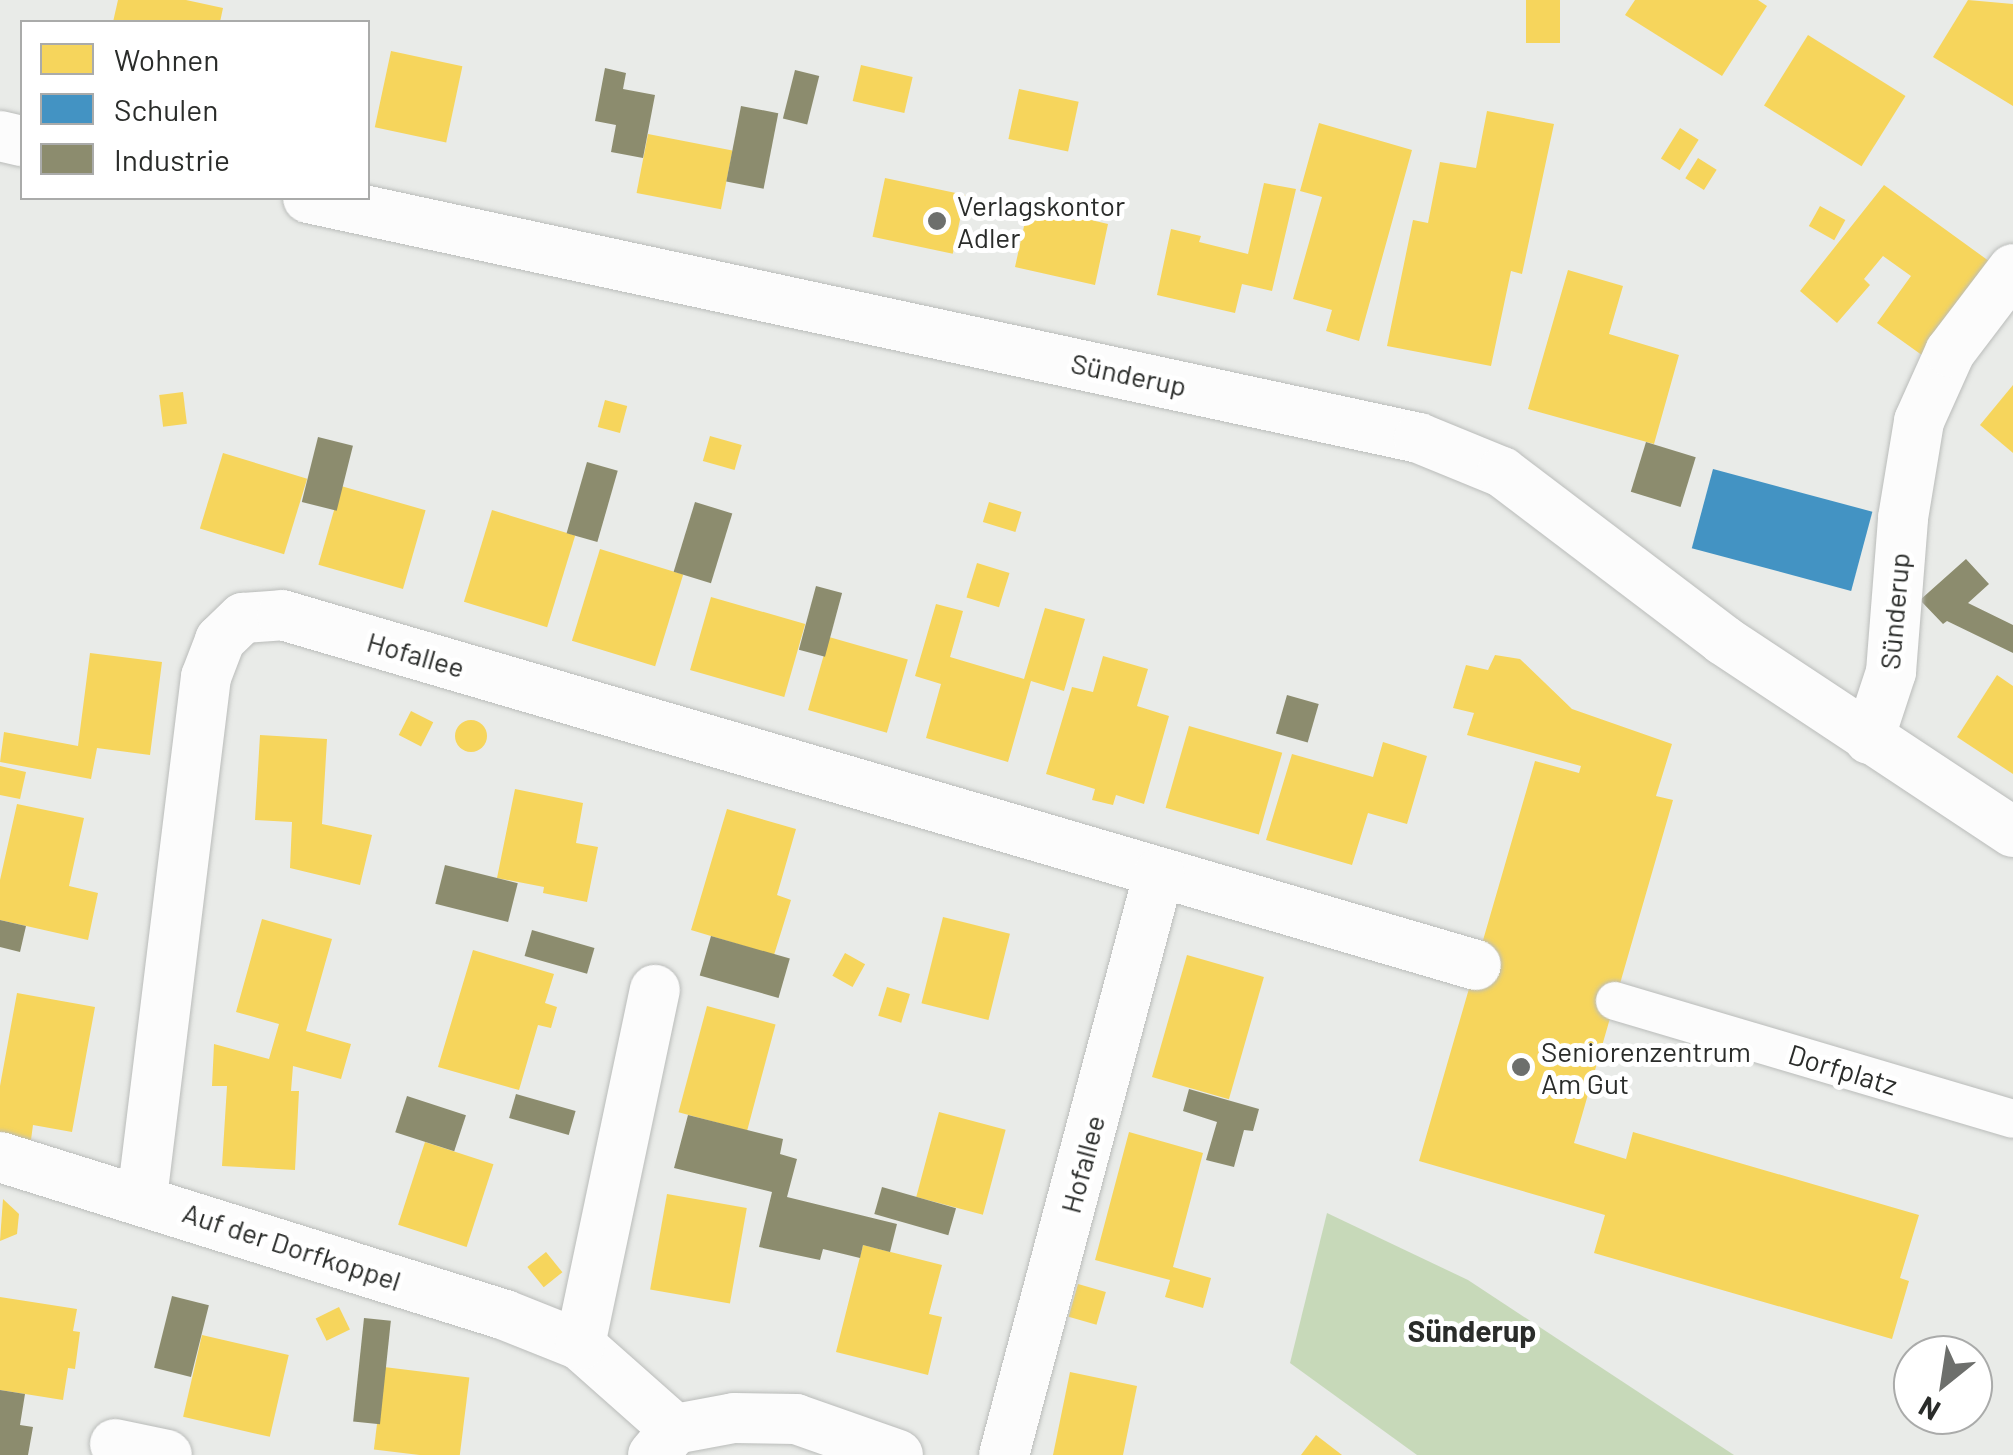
<!DOCTYPE html>
<meta charset="utf-8">
<style>
body{margin:0}
#map{position:relative;width:2013px;height:1455px;overflow:hidden;background:#e9ebe8;font-family:Barlow,sans-serif}
div>[style]{position:absolute}
.green>*{inset:0;background:#c7d9b9}
.homes>*{inset:0;background:#f6d55c;transform-origin:0 0}
.round{border-radius:50%}
.schools>*{inset:0;background:#4393c3;transform-origin:0 0}
.industry>*{inset:0;background:#8c8c6e;transform-origin:0 0}
.roads{filter:drop-shadow(0 0 2px #babcba) drop-shadow(0 0 2px #babcba)}
.pedestrian>*{height:38px;margin:-19px;padding:0 19px;transform-origin:19px;border-radius:19px;background:#fcfcfc}
.minor>*{height:50px;margin:-25px;padding:0 25px;transform-origin:25px;border-radius:25px;background:#fcfcfc}
.dots>*{width:28px;height:28px;translate:-50% -50%;box-sizing:border-box;border:5px solid #fff;border-radius:50%}
span{translate:-50% -50%;white-space:nowrap;text-align:center;line-height:1.15;-webkit-text-stroke:10px #fff;paint-order:stroke}
.poi-label{font-size:28px;color:#2a2c2a}
.left{translate:0 -50%;text-align:left}
.street-label{font-size:28px;color:#2a2c2a}
.neighbourhood-label{font-size:30px;color:#2a2c2a;font-weight:700}
.legend{position:absolute;left:20px;top:20px;width:350px;height:180px;box-sizing:border-box;background:#fff;border:2px solid #aaabaa;margin:0;padding:12px 18px;list-style:none;font-size:30px;color:#2a2c2a}
.legend li{display:flex;align-items:center;gap:20px;height:50px}
.legend b{width:50px;border:2px solid #aaabaa}
.north{position:absolute;left:1893px;top:1335px;width:100px;height:100px;box-sizing:border-box;background:#fff;border:2px solid #aaabaa;border-radius:50%;rotate:210deg;font-size:28px;font-weight:700;line-height:40px;text-align:center;color:#2a2c2a}
.north::after{content:'';display:block;margin:auto;width:35px;height:45px;background:#6d6f6c;clip-path:polygon(50% 0,100% 100%,50% 72%,0 100%)}
</style>
<div id="map">
<div class="green">
<div style="clip-path:polygon(1327px 1213px,1468px 1280px,1734px 1455px,1417px 1455px,1290px 1363px)"></div>
</div>
<div class="homes">
<div style="clip-path:polygon(118px 0,186px 0,223px 8px,220px 22px,113px 22px)"></div>
<div style="left:1526px;top:0;width:34px;height:43px"></div>
<div style="clip-path:polygon(1635px 0,1758px 0,1767px 6px,1722px 76px,1625px 15px)"></div>
<div style="clip-path:polygon(1968px 0,2013px 4px,2013px 106px,1933px 57px)"></div>
<div style="left:1808px;top:35px;width:115px;height:83px;rotate:32deg"></div>
<div style="left:391px;top:51px;width:73px;height:78px;rotate:12deg"></div>
<div style="left:861px;top:65px;width:53px;height:37px;rotate:13deg"></div>
<div style="left:1019px;top:89px;width:61px;height:51px;rotate:12deg"></div>
<div style="clip-path:polygon(1487px 111px,1554px 124px,1522px 274px,1511px 271px,1491px 366px,1387px 346px,1413px 220px,1428px 223px,1440px 162px,1476px 168px)"></div>
<div style="clip-path:polygon(1319px 123px,1412px 150px,1359px 341px,1326px 331px,1332px 310px,1293px 299px,1322px 197px,1300px 191px)"></div>
<div style="left:1680px;top:128px;width:22px;height:36px;rotate:32deg"></div>
<div style="left:648px;top:134px;width:86px;height:60px;rotate:11deg"></div>
<div style="left:1698px;top:158px;width:22px;height:24px;rotate:32deg"></div>
<div style="left:885px;top:178px;width:82px;height:60px;rotate:12deg"></div>
<div style="clip-path:polygon(1264px 183px,1296px 189px,1272px 291px,1242px 284px,1235px 313px,1157px 295px,1171px 229px,1201px 236px,1199px 242px,1248px 254px)"></div>
<div style="clip-path:polygon(1884px 185px,1993px 264px,1926px 358px,1877px 323px,1911px 276px,1883px 256px,1864px 279px,1870px 285px,1837px 323px,1800px 291px)"></div>
<div style="clip-path:polygon(1030px 199px,1058px 205px,1057px 212px,1108px 224px,1095px 285px,1015px 267px)"></div>
<div style="left:1820px;top:206px;width:29px;height:23px;rotate:29deg"></div>
<div style="clip-path:polygon(1568px 270px,1623px 286px,1609px 334px,1679px 355px,1654px 444px,1528px 409px)"></div>
<div style="clip-path:polygon(2013px 385px,2013px 453px,1980px 425px)"></div>
<div style="left:183px;top:392px;width:32px;height:24px;rotate:83deg"></div>
<div style="left:605px;top:400px;width:23px;height:28px;rotate:15deg"></div>
<div style="left:710px;top:436px;width:33px;height:26px;rotate:16deg"></div>
<div style="left:223px;top:453px;width:88px;height:79px;rotate:17deg"></div>
<div style="left:341px;top:486px;width:88px;height:82px;rotate:16deg"></div>
<div style="left:989px;top:502px;width:34px;height:21px;rotate:17deg"></div>
<div style="left:492px;top:510px;width:87px;height:96px;rotate:17deg"></div>
<div style="left:600px;top:549px;width:87px;height:96px;rotate:17deg"></div>
<div style="left:977px;top:563px;width:34px;height:36px;rotate:17deg"></div>
<div style="left:711px;top:597px;width:98px;height:76px;rotate:16deg"></div>
<div style="clip-path:polygon(936px 604px,963px 611px,950px 657px,1024px 679px,1045px 608px,1085px 619px,1064px 691px,1031px 681px,1008px 762px,926px 738px,941px 684px,915px 676px)"></div>
<div style="left:829px;top:637px;width:82px;height:76px;rotate:16deg"></div>
<div style="clip-path:polygon(90px 653px,162px 662px,150px 755px,97px 748px,91px 779px,0 762px,4px 732px,78px 746px)"></div>
<div style="clip-path:polygon(1495px 655px,1520px 659px,1572px 709px,1672px 744px,1656px 796px,1673px 800px,1574px 1143px,1626px 1159px,1633px 1132px,1919px 1215px,1900px 1278px,1909px 1281px,1892px 1339px,1594px 1253px,1605px 1215px,1419px 1161px,1535px 761px,1579px 773px,1581px 766px,1467px 735px,1474px 713px,1453px 708px,1466px 665px,1488px 670px)"></div>
<div style="clip-path:polygon(1103px 656px,1148px 669px,1137px 706px,1169px 716px,1144px 804px,1116px 795px,1113px 805px,1092px 800px,1095px 789px,1046px 774px,1072px 687px,1093px 692px)"></div>
<div style="clip-path:polygon(1997px 675px,2013px 686px,2013px 774px,1957px 737px)"></div>
<div style="left:411px;top:711px;width:25px;height:27px;rotate:27deg"></div>
<div class="round" style="left:455px;top:720px;width:32px;height:32px"></div>
<div style="left:1189px;top:726px;width:97px;height:85px;rotate:16deg"></div>
<div style="clip-path:polygon(260px 735px,327px 739px,322px 824px,372px 835px,360px 885px,290px 868px,292px 822px,255px 820px)"></div>
<div style="clip-path:polygon(1383px 742px,1427px 756px,1407px 824px,1368px 813px,1352px 865px,1266px 840px,1292px 754px,1373px 777px)"></div>
<div style="clip-path:polygon(0 766px,26px 772px,20px 799px,0 795px)"></div>
<div style="clip-path:polygon(515px 789px,583px 803px,576px 843px,598px 847px,587px 902px,543px 893px,544px 887px,497px 878px)"></div>
<div style="clip-path:polygon(17px 804px,84px 818px,69px 886px,98px 893px,88px 940px,0 920px,0 880px)"></div>
<div style="clip-path:polygon(727px 809px,796px 829px,777px 895px,791px 900px,774px 955px,691px 930px)"></div>
<div style="left:943px;top:917px;width:69px;height:89px;rotate:14deg"></div>
<div style="clip-path:polygon(262px 919px,332px 939px,306px 1031px,351px 1044px,341px 1079px,293px 1066px,291px 1091px,299px 1091px,295px 1170px,222px 1166px,227px 1086px,212px 1086px,214px 1044px,269px 1059px,279px 1024px,236px 1012px)"></div>
<div style="clip-path:polygon(473px 950px,554px 974px,545px 1003px,557px 1007px,551px 1028px,538px 1025px,519px 1090px,438px 1067px)"></div>
<div style="left:845px;top:953px;width:23px;height:26px;rotate:29deg"></div>
<div style="left:1187px;top:955px;width:80px;height:127px;rotate:16deg"></div>
<div style="left:887px;top:987px;width:24px;height:30px;rotate:17deg"></div>
<div style="clip-path:polygon(17px 993px,95px 1007px,72px 1132px,33px 1125px,30px 1147px,0 1142px,0 1086px)"></div>
<div style="left:707px;top:1006px;width:71px;height:110px;rotate:15deg"></div>
<div style="left:939px;top:1112px;width:69px;height:88px;rotate:15deg"></div>
<div style="clip-path:polygon(1129px 1132px,1203px 1153px,1173px 1267px,1211px 1278px,1203px 1308px,1165px 1297px,1170px 1280px,1095px 1260px)"></div>
<div style="left:425px;top:1142px;width:72px;height:87px;rotate:18deg"></div>
<div style="left:667px;top:1194px;width:81px;height:97px;rotate:10deg"></div>
<div style="clip-path:polygon(3px 1199px,19px 1214px,17px 1234px,0 1241px)"></div>
<div style="clip-path:polygon(863px 1245px,942px 1265px,929px 1314px,942px 1317px,928px 1375px,836px 1352px)"></div>
<div style="left:546px;top:1252px;width:26px;height:24px;rotate:51deg"></div>
<div style="left:1078px;top:1284px;width:29px;height:34px;rotate:16deg"></div>
<div style="clip-path:polygon(0 1297px,77px 1309px,73px 1331px,80px 1332px,75px 1369px,68px 1368px,63px 1400px,0 1390px)"></div>
<div style="left:339px;top:1307px;width:25px;height:26px;rotate:64deg"></div>
<div style="left:202px;top:1335px;width:89px;height:84px;rotate:13deg"></div>
<div style="left:384px;top:1367px;width:86px;height:83px;rotate:7deg"></div>
<div style="clip-path:polygon(1070px 1372px,1137px 1386px,1123px 1455px,1053px 1455px)"></div>
<div style="clip-path:polygon(1316px 1435px,1342px 1455px,1301px 1455px)"></div>
</div>
<div class="schools">
<div style="left:1713px;top:469px;width:165px;height:82px;rotate:15deg"></div>
</div>
<div class="industry">
<div style="clip-path:polygon(605px 68px,626px 73px,623px 89px,655px 95px,643px 158px,611px 152px,616px 125px,595px 121px)"></div>
<div style="left:795px;top:70px;width:25px;height:50px;rotate:14deg"></div>
<div style="left:741px;top:106px;width:38px;height:77px;rotate:11deg"></div>
<div style="left:318px;top:437px;width:36px;height:67px;rotate:14deg"></div>
<div style="left:1646px;top:442px;width:52px;height:52px;rotate:17deg"></div>
<div style="left:587px;top:462px;width:32px;height:74px;rotate:16deg"></div>
<div style="left:695px;top:502px;width:39px;height:73px;rotate:17deg"></div>
<div style="clip-path:polygon(1966px 559px,1989px 584px,1968px 603px,2013px 625px,2013px 653px,1947px 621px,1943px 624px,1920px 600px)"></div>
<div style="left:816px;top:586px;width:27px;height:66px;rotate:15deg"></div>
<div style="left:1287px;top:695px;width:33px;height:40px;rotate:16deg"></div>
<div style="left:445px;top:865px;width:75px;height:40px;rotate:14deg"></div>
<div style="clip-path:polygon(0 920px,26px 926px,20px 952px,0 947px)"></div>
<div style="left:532px;top:930px;width:65px;height:27px;rotate:16deg"></div>
<div style="left:711px;top:936px;width:82px;height:41px;rotate:16deg"></div>
<div style="clip-path:polygon(1189px 1089px,1259px 1109px,1253px 1131px,1244px 1130px,1234px 1167px,1206px 1160px,1217px 1122px,1183px 1111px)"></div>
<div style="left:516px;top:1094px;width:62px;height:25px;rotate:16deg"></div>
<div style="left:407px;top:1096px;width:62px;height:38px;rotate:18deg"></div>
<div style="clip-path:polygon(688px 1115px,783px 1139px,780px 1154px,797px 1159px,787px 1197px,897px 1224px,890px 1252px,863px 1245px,860px 1258px,823px 1249px,820px 1260px,759px 1247px,772px 1192px,674px 1168px)"></div>
<div style="left:882px;top:1187px;width:77px;height:28px;rotate:16deg"></div>
<div style="left:172px;top:1296px;width:38px;height:74px;rotate:14deg"></div>
<div style="left:364px;top:1318px;width:27px;height:104px;rotate:6deg"></div>
<div style="clip-path:polygon(0 1390px,25px 1394px,20px 1425px,33px 1427px,28px 1455px,0 1455px)"></div>
</div>
<div class="roads">
<div class="pedestrian">
<div style="left:1615px;top:1001px;width:415px;rotate:16.5deg"></div>
</div>
<div class="minor">
<div style="left:0;top:136px;width:23px;rotate:13deg"></div>
<div style="left:308px;top:198px;width:1137px;rotate:12.19deg"></div>
<div style="left:1419px;top:438px;width:90px;rotate:22.3deg"></div>
<div style="left:1502px;top:472px;width:278px;rotate:37.2deg"></div>
<div style="left:1723px;top:640px;width:348px;rotate:33.5deg"></div>
<div style="left:1869px;top:739px;width:71px;rotate:-71.8deg"></div>
<div style="left:1891px;top:672px;width:154px;rotate:-85.5deg"></div>
<div style="left:1903px;top:518px;width:98px;rotate:-80.6deg"></div>
<div style="left:1919px;top:421px;width:76px;rotate:-65.8deg"></div>
<div style="left:1950px;top:352px;width:104px;rotate:-52.8deg"></div>
<div style="left:0;top:1157px;width:529px;rotate:17.37deg"></div>
<div style="left:505px;top:1315px;width:81px;rotate:21.8deg"></div>
<div style="left:580px;top:1345px;width:127px;rotate:41.5deg"></div>
<div style="left:142px;top:1198px;width:525px;rotate:-83deg"></div>
<div style="left:206px;top:677px;width:40px;rotate:-69deg"></div>
<div style="left:220px;top:640px;width:32px;rotate:-44deg"></div>
<div style="left:243px;top:618px;width:39px;rotate:-4deg"></div>
<div style="left:282px;top:615px;width:1244px;rotate:16.34deg"></div>
<div style="left:580px;top:1345px;width:363px;rotate:-78.1deg"></div>
<div style="left:115px;top:1444px;width:53px;rotate:11.9deg"></div>
<div style="left:653px;top:1455px;width:34px;rotate:-50deg"></div>
<div style="left:675px;top:1429px;width:60px;rotate:-10.6deg"></div>
<div style="left:734px;top:1418px;width:62px;rotate:0.9deg"></div>
<div style="left:796px;top:1419px;width:108px;rotate:19.4deg"></div>
<div style="left:1004px;top:1455px;width:602px;rotate:-75.09deg"></div>
</div>
</div>
<div class="dots">
<div style="left:937px;top:221px;background:#6d6f6c"></div>
<div style="left:1521px;top:1067px;background:#6d6f6c"></div>
</div>
<div class="poi-label">
<span class="left" style="left:957px;top:221px">Verlagskontor<br>Adler</span>
<span class="left" style="left:1541px;top:1067px">Seniorenzentrum<br>Am Gut</span>
</div>
<div class="street-label">
<span style="left:1129px;top:374px;rotate:12deg">Sünderup</span>
<span style="left:1894px;top:611px;rotate:-85deg">Sünderup</span>
<span style="left:416px;top:654px;rotate:16deg">Hofallee</span>
<span style="left:1843px;top:1069px;rotate:17deg">Dorfplatz</span>
<span style="left:1082px;top:1164px;rotate:-75deg">Hofallee</span>
<span style="left:292px;top:1246px;rotate:18deg">Auf der Dorfkoppel</span>
</div>
<div class="neighbourhood-label">
<span style="left:1472px;top:1330px">Sünderup</span>
</div>
<ul class="legend">
<li><b style="height:28px;background:#f6d55c"></b>Wohnen</li>
<li><b style="height:28px;background:#4393c3"></b>Schulen</li>
<li><b style="height:28px;background:#8c8c6e"></b>Industrie</li>
</ul>
<div class="north">N</div>
</div>
